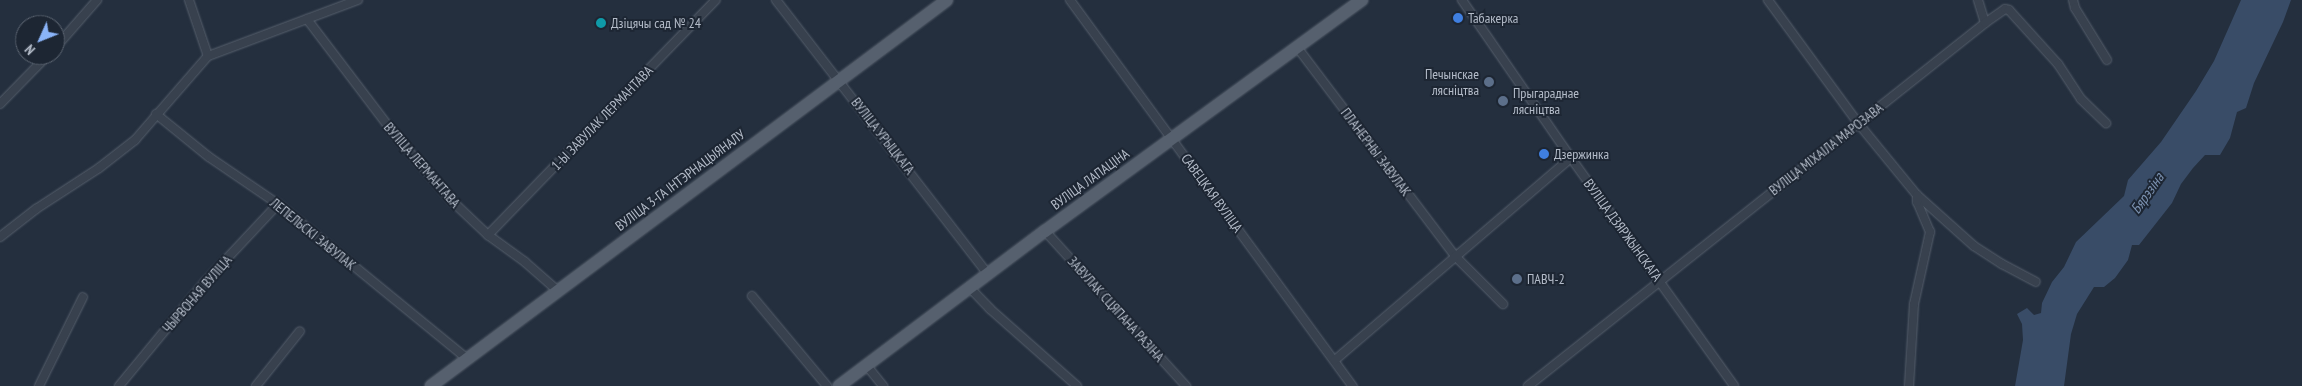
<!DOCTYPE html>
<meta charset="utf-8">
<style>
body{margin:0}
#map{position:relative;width:2302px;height:386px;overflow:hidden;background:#242f3e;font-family:"PT Sans Narrow",sans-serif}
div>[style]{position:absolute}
.water>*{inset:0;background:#394c67}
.roads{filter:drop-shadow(0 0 1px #565f6c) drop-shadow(0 0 1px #565f6c)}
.minor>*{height:8px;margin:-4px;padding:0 4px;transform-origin:4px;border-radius:4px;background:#38414e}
.primary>*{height:12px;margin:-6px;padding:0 6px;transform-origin:6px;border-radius:6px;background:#56606e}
.dots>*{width:14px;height:14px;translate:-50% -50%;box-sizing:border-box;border:2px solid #1d2633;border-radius:50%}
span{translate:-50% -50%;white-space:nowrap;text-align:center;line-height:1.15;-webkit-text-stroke:4px #1d2633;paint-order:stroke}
.poi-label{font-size:14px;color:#b4bcc9}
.left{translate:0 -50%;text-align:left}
.right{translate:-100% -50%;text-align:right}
.street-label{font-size:14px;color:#b4bcc9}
.water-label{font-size:15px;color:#7c92b1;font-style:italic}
.north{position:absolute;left:15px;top:15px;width:50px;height:50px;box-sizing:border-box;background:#1d2633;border:1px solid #59626f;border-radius:50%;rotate:226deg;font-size:14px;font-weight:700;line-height:20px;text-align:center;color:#b4bcc9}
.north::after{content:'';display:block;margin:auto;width:18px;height:22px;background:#8ab4f8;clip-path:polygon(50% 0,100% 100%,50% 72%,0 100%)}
</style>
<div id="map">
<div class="water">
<div style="clip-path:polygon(2241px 0,2291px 0,2283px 22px,2254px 83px,2246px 108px,2237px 112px,2230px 138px,2220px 155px,2205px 155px,2193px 168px,2181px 184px,2172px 203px,2139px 245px,2132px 245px,2128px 260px,2115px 278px,2104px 287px,2094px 287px,2077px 314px,2071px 334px,2064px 386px,2015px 386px,2023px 340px,2022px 324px,2017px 314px,2027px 308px,2034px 315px,2041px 313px,2042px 303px,2052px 282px,2064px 267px,2076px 242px,2124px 196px,2128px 180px,2161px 142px,2196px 91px,2214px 61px)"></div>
</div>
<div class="roads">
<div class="minor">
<div style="left:189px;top:0;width:59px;rotate:71.3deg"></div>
<div style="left:776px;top:0;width:346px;rotate:52.3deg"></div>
<div style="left:1070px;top:0;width:479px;rotate:53.8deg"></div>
<div style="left:1462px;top:0;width:192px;rotate:55.4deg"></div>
<div style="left:1571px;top:158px;width:280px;rotate:54.4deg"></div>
<div style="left:1768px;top:0;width:152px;rotate:53.8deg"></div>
<div style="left:1858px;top:123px;width:93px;rotate:50.7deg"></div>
<div style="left:1917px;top:195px;width:76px;rotate:41.8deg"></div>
<div style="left:1974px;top:246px;width:33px;rotate:33deg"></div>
<div style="left:2002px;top:264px;width:38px;rotate:28deg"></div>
<div style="left:1978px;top:0;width:24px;rotate:73deg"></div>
<div style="left:2073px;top:0;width:8px;rotate:76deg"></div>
<div style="left:2075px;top:8px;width:61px;rotate:58.4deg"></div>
<div style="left:307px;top:19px;width:146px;rotate:52.8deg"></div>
<div style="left:395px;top:135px;width:87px;rotate:49.2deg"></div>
<div style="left:452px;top:201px;width:50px;rotate:43.4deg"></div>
<div style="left:488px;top:235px;width:46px;rotate:36.1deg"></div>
<div style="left:525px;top:262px;width:44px;rotate:41.3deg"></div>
<div style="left:1297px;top:47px;width:262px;rotate:52.9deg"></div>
<div style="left:1455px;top:256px;width:68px;rotate:45deg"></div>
<div style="left:55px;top:48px;width:64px;rotate:-48.8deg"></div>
<div style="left:0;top:104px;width:69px;rotate:-45.6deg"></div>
<div style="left:156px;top:114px;width:68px;rotate:39.1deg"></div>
<div style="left:209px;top:157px;width:83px;rotate:34.3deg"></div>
<div style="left:278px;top:204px;width:243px;rotate:39.3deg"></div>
<div style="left:1045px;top:231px;width:210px;rotate:47.7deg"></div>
<div style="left:488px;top:235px;width:327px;rotate:-45.9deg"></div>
<div style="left:0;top:237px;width:46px;rotate:-37.9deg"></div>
<div style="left:36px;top:209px;width:75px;rotate:-33.1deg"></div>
<div style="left:99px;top:168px;width:46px;rotate:-37.9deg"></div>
<div style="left:135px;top:140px;width:111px;rotate:-49deg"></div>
<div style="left:208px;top:56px;width:160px;rotate:-20.5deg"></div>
<div style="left:970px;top:288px;width:29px;rotate:46deg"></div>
<div style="left:990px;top:309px;width:116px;rotate:41.5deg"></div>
<div style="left:752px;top:296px;width:117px;rotate:50.2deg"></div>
<div style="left:1335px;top:360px;width:311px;rotate:-40.6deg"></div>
<div style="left:867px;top:366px;width:26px;rotate:51deg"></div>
<div style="left:39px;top:386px;width:99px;rotate:-63.7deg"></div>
<div style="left:119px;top:386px;width:134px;rotate:-50.5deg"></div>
<div style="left:204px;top:283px;width:108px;rotate:-46.9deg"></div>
<div style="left:256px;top:386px;width:70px;rotate:-51.3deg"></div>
<div style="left:1528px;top:386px;width:584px;rotate:-38.46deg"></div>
<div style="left:1985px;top:23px;width:24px;rotate:-35deg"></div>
<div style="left:2005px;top:9px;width:4px;rotate:14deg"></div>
<div style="left:2009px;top:10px;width:73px;rotate:47.8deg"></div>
<div style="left:2058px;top:64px;width:42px;rotate:56.7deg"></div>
<div style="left:2081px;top:99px;width:35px;rotate:44deg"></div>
<div style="left:1909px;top:386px;width:82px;rotate:-86.5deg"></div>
<div style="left:1914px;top:304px;width:74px;rotate:-77.5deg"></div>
<div style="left:1930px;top:232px;width:33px;rotate:-113deg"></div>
<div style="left:1917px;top:202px;width:7px;rotate:-90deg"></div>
</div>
<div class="primary">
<div style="left:431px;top:386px;width:644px;rotate:-36.8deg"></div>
<div style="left:839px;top:386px;width:258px;rotate:-37deg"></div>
<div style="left:1045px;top:231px;width:392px;rotate:-36.1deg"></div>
</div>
</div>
<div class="dots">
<div style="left:1458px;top:18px;background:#3f7fe0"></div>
<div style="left:601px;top:23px;background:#0f9aa8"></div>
<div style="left:1489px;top:82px;background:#5c6f8a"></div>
<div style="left:1503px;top:101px;background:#5c6f8a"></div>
<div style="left:1544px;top:154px;background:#3f7fe0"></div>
<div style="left:1517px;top:279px;background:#5c6f8a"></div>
</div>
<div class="poi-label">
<span class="left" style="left:1468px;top:18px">Табакерка</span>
<span class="left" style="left:611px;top:23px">Дзіцячы сад № 24</span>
<span class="right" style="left:1479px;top:82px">Печынскае<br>лясніцтва</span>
<span class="left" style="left:1513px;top:101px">Прыгараднае<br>лясніцтва</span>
<span class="left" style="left:1554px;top:154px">Дзержинка</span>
<span class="left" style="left:1527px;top:279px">ПАВЧ-2</span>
</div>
<div class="street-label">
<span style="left:602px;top:118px;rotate:-46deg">1-Ы ЗАВУЛАК ЛЕРМАНТАВА</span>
<span style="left:883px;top:136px;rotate:52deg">ВУЛІЦА УРЫЦКАГА</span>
<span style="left:1826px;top:149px;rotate:-38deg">ВУЛІЦА МІХАІЛА МАРОЗАВА</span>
<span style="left:1376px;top:152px;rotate:53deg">ПЛАНЕРНЫ ЗАВУЛАК</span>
<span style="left:422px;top:165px;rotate:49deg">ВУЛІЦА ЛЕРМАНТАВА</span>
<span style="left:1090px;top:179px;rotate:-36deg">ВУЛІЦА ЛАПАЦІНА</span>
<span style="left:680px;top:180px;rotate:-37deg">ВУЛІЦА 3-ГА ІНТЭРНАЦЫЯНАЛУ</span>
<span style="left:1212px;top:193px;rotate:54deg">САВЕЦКАЯ ВУЛІЦА</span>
<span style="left:1623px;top:230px;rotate:54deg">ВУЛІЦА ДЗЯРЖЫНСКАГА</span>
<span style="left:313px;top:234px;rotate:39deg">ЛЕПЕЛЬСКІ ЗАВУЛАК</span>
<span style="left:197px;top:294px;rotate:-49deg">ЧЫРВОНАЯ ВУЛІЦА</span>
<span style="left:1116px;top:309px;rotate:48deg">ЗАВУЛАК СЦЯПАНА РАЗІНА</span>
</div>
<div class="water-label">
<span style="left:2147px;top:193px;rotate:-55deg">Бярэзіна</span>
</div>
<div class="north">N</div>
</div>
